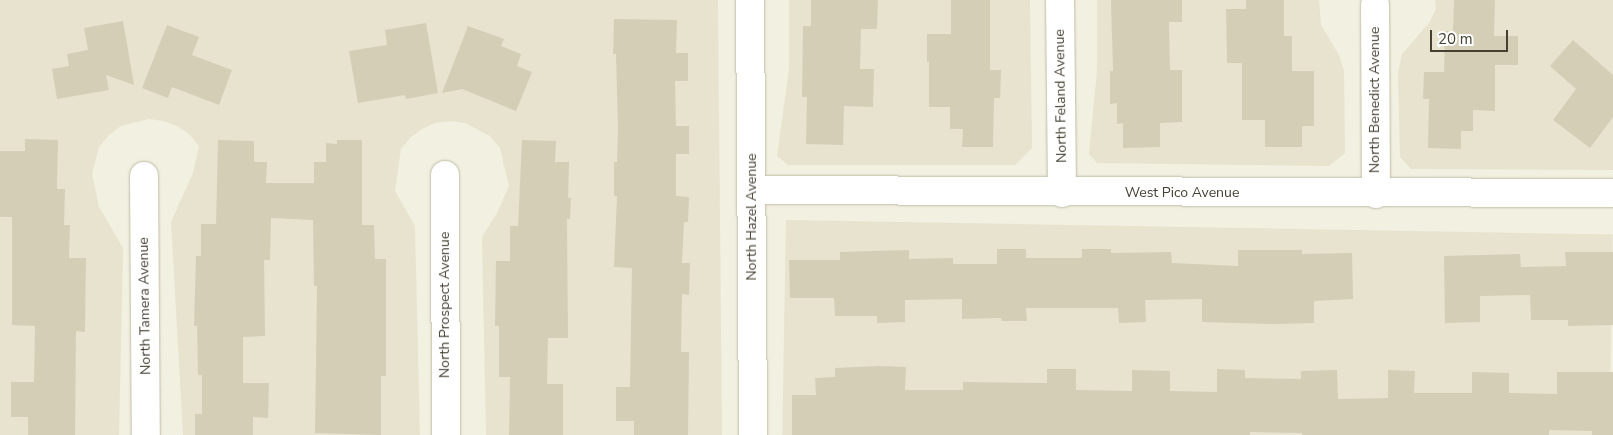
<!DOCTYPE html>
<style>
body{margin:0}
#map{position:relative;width:1613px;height:435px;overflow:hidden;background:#f2f0e1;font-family:"Nunito Sans",sans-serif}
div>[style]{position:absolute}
.residential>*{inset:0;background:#e7e3cf;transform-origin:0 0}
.building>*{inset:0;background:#d4ceb6}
.roads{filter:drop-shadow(0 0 1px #c1bca6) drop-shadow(0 0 1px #c1bca6)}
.street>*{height:28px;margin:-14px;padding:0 14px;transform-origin:14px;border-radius:14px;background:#fff}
span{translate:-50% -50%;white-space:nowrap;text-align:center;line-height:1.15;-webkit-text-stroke:4px #fff;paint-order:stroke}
.street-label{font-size:14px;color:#444032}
.scale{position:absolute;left:1430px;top:30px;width:78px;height:22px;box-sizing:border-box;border:2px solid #444032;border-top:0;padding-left:6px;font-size:15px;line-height:18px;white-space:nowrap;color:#444032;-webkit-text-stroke:4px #fff;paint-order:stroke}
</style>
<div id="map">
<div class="residential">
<div style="clip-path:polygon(0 0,718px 0,722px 435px,486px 435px,482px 237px,497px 213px,509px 186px,500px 148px,490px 136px,465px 123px,451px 121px,435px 123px,422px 129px,411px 137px,401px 149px,395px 191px,415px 226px,420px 435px,183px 435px,171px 222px,193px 173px,199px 146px,189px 134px,177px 126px,163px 121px,149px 119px,121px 126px,109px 135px,99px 147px,92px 174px,99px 207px,123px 248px,119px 435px,0 435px)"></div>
<div style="clip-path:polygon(789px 0,1030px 0,1032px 148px,1015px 165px,788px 165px,777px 156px,789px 69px)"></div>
<div style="clip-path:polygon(1097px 0,1319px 0,1321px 25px,1339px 55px,1344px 71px,1345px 153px,1329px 166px,1097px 163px,1089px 154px,1097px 70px)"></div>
<div style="clip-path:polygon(1435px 0,1613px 0,1613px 170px,1411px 169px,1400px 157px,1398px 72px,1402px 54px,1429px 23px,1436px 9px)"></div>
<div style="left:786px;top:220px;width:827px;height:215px;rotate:1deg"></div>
</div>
<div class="building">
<div style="clip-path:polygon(811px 0,878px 0,877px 29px,861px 29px,860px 69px,874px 69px,873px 107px,844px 106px,843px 145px,806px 144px,807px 97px,802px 97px,803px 26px,811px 26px)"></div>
<div style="clip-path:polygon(951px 0,990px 0,990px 70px,1001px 70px,1000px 98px,994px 98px,993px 147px,962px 147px,963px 129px,950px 129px,950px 107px,929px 107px,929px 62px,927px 62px,927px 34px,951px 34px)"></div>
<div style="clip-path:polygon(1111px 0,1182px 0,1182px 22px,1169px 22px,1170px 70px,1182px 70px,1182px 122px,1160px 123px,1160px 147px,1123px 148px,1123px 123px,1117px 124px,1117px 103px,1110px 104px,1110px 71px,1113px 71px)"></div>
<div style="clip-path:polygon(1246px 0,1284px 0,1284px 36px,1292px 36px,1292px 71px,1314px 71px,1314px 126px,1302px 126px,1302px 147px,1265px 147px,1265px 120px,1242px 120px,1242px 63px,1227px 63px,1226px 9px,1246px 9px)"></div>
<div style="clip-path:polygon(1454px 0,1495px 0,1494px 36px,1518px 36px,1518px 65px,1495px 65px,1495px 111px,1473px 110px,1473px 131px,1461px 131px,1461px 149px,1428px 148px,1429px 99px,1423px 99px,1424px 72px,1444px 72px,1445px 31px,1453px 31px)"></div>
<div style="clip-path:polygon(614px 19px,677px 20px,676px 53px,688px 53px,688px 81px,675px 81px,676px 126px,689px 126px,689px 154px,676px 154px,676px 196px,689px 197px,688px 222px,684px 222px,682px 263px,690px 263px,689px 295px,682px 294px,681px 352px,689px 352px,688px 435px,634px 435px,634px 421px,616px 421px,616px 387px,630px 387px,632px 268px,614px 267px,617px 196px,614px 196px,614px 162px,617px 162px,618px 129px,616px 54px,613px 54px)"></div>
<div style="clip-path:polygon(123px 21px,134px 85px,106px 75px,109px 90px,57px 99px,52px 69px,69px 66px,67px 54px,88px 50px,84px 28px)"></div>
<div style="clip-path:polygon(426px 23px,438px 93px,406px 99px,405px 95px,358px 103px,349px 51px,387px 45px,385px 30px)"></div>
<div style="clip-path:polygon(167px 25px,199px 37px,192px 55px,232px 70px,219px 105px,172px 87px,168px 98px,142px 88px)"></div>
<div style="clip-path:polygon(468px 26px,504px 39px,501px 46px,521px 54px,517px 66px,532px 72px,516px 111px,462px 89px,442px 93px)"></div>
<div style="clip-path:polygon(1573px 40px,1613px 75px,1613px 117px,1590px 148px,1553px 120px,1576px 89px,1550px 66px)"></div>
<div style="clip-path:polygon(25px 139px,58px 140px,57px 189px,65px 189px,64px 225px,70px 225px,69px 258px,86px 258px,85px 332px,76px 331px,75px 435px,28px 435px,28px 417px,11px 417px,11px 382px,34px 382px,35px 326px,12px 325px,12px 217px,0 217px,0 151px,25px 151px)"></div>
<div style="clip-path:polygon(218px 140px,254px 141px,254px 162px,267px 162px,266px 183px,314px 183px,314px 162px,326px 162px,326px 143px,337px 144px,337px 140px,362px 140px,362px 225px,374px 225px,375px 259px,386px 259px,386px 376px,381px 376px,381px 435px,315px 433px,317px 286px,314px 286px,313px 220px,271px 218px,270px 260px,264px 260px,265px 336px,243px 337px,243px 383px,269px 383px,268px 418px,253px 417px,253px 435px,195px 435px,195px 414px,202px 414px,202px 375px,198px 375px,197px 326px,194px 326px,196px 256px,201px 256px,201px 224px,216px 224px)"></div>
<div style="clip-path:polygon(522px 140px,556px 141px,555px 162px,569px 162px,568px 198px,571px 198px,570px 219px,567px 219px,568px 338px,548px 338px,547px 384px,563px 384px,563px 435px,509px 435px,510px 377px,499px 377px,499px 326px,495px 326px,496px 261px,510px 261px,510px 226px,518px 226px)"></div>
<div style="clip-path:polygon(997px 249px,1026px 249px,1026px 258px,1082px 258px,1082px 249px,1111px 249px,1111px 253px,1171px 252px,1172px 263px,1238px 266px,1238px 250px,1302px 250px,1302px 254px,1352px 253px,1353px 299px,1314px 301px,1314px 323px,1276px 324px,1202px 322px,1202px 299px,1145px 300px,1146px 322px,1119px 323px,1118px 308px,1026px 308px,1027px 321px,1002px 321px,1001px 318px,962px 319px,962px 299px,905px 300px,905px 322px,877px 323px,877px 316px,835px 316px,834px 298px,790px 298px,789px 260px,840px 260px,840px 252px,909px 250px,909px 259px,953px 258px,953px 264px,997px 264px)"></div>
<div style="clip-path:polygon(1565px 252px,1613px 252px,1613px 325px,1568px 326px,1568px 320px,1531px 320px,1530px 295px,1480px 296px,1480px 322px,1445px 323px,1444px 256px,1520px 254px,1521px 267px,1566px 266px)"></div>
<div style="clip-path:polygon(879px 366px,906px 367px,905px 390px,963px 390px,963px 382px,1047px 383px,1047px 369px,1076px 369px,1076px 390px,1132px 391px,1132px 370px,1170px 371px,1170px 391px,1217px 392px,1217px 369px,1245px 370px,1245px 378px,1301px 379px,1301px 371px,1337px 370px,1338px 399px,1388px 398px,1388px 370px,1415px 371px,1414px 393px,1472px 393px,1472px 372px,1509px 373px,1509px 393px,1557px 394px,1557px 372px,1613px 372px,1613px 435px,1592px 435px,1592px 431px,1549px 430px,1549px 435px,1302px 435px,1302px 433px,1250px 432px,1250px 435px,792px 435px,792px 395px,816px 395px,815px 378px,835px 377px,835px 368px)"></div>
</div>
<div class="roads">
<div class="street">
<div style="left:750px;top:0;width:435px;rotate:89.6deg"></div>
<div style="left:1060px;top:0;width:193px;rotate:89.4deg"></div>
<div style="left:1375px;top:5px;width:189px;rotate:89.7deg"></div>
<div style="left:445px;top:175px;width:260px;rotate:89.8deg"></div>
<div style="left:144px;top:176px;width:259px;rotate:89.6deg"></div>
<div style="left:752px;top:190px;width:861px;rotate:0.2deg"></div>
</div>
</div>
<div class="street-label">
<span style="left:1061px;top:96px;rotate:-91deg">North Feland Avenue</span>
<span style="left:1375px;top:100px;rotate:-90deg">North Benedict Avenue</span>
<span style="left:1182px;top:193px">West Pico Avenue</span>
<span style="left:752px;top:217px;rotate:-90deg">North Hazel Avenue</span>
<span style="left:445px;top:305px;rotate:-90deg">North Prospect Avenue</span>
<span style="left:145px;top:306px;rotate:-91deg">North Tamera Avenue</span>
</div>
<div class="scale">20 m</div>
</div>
